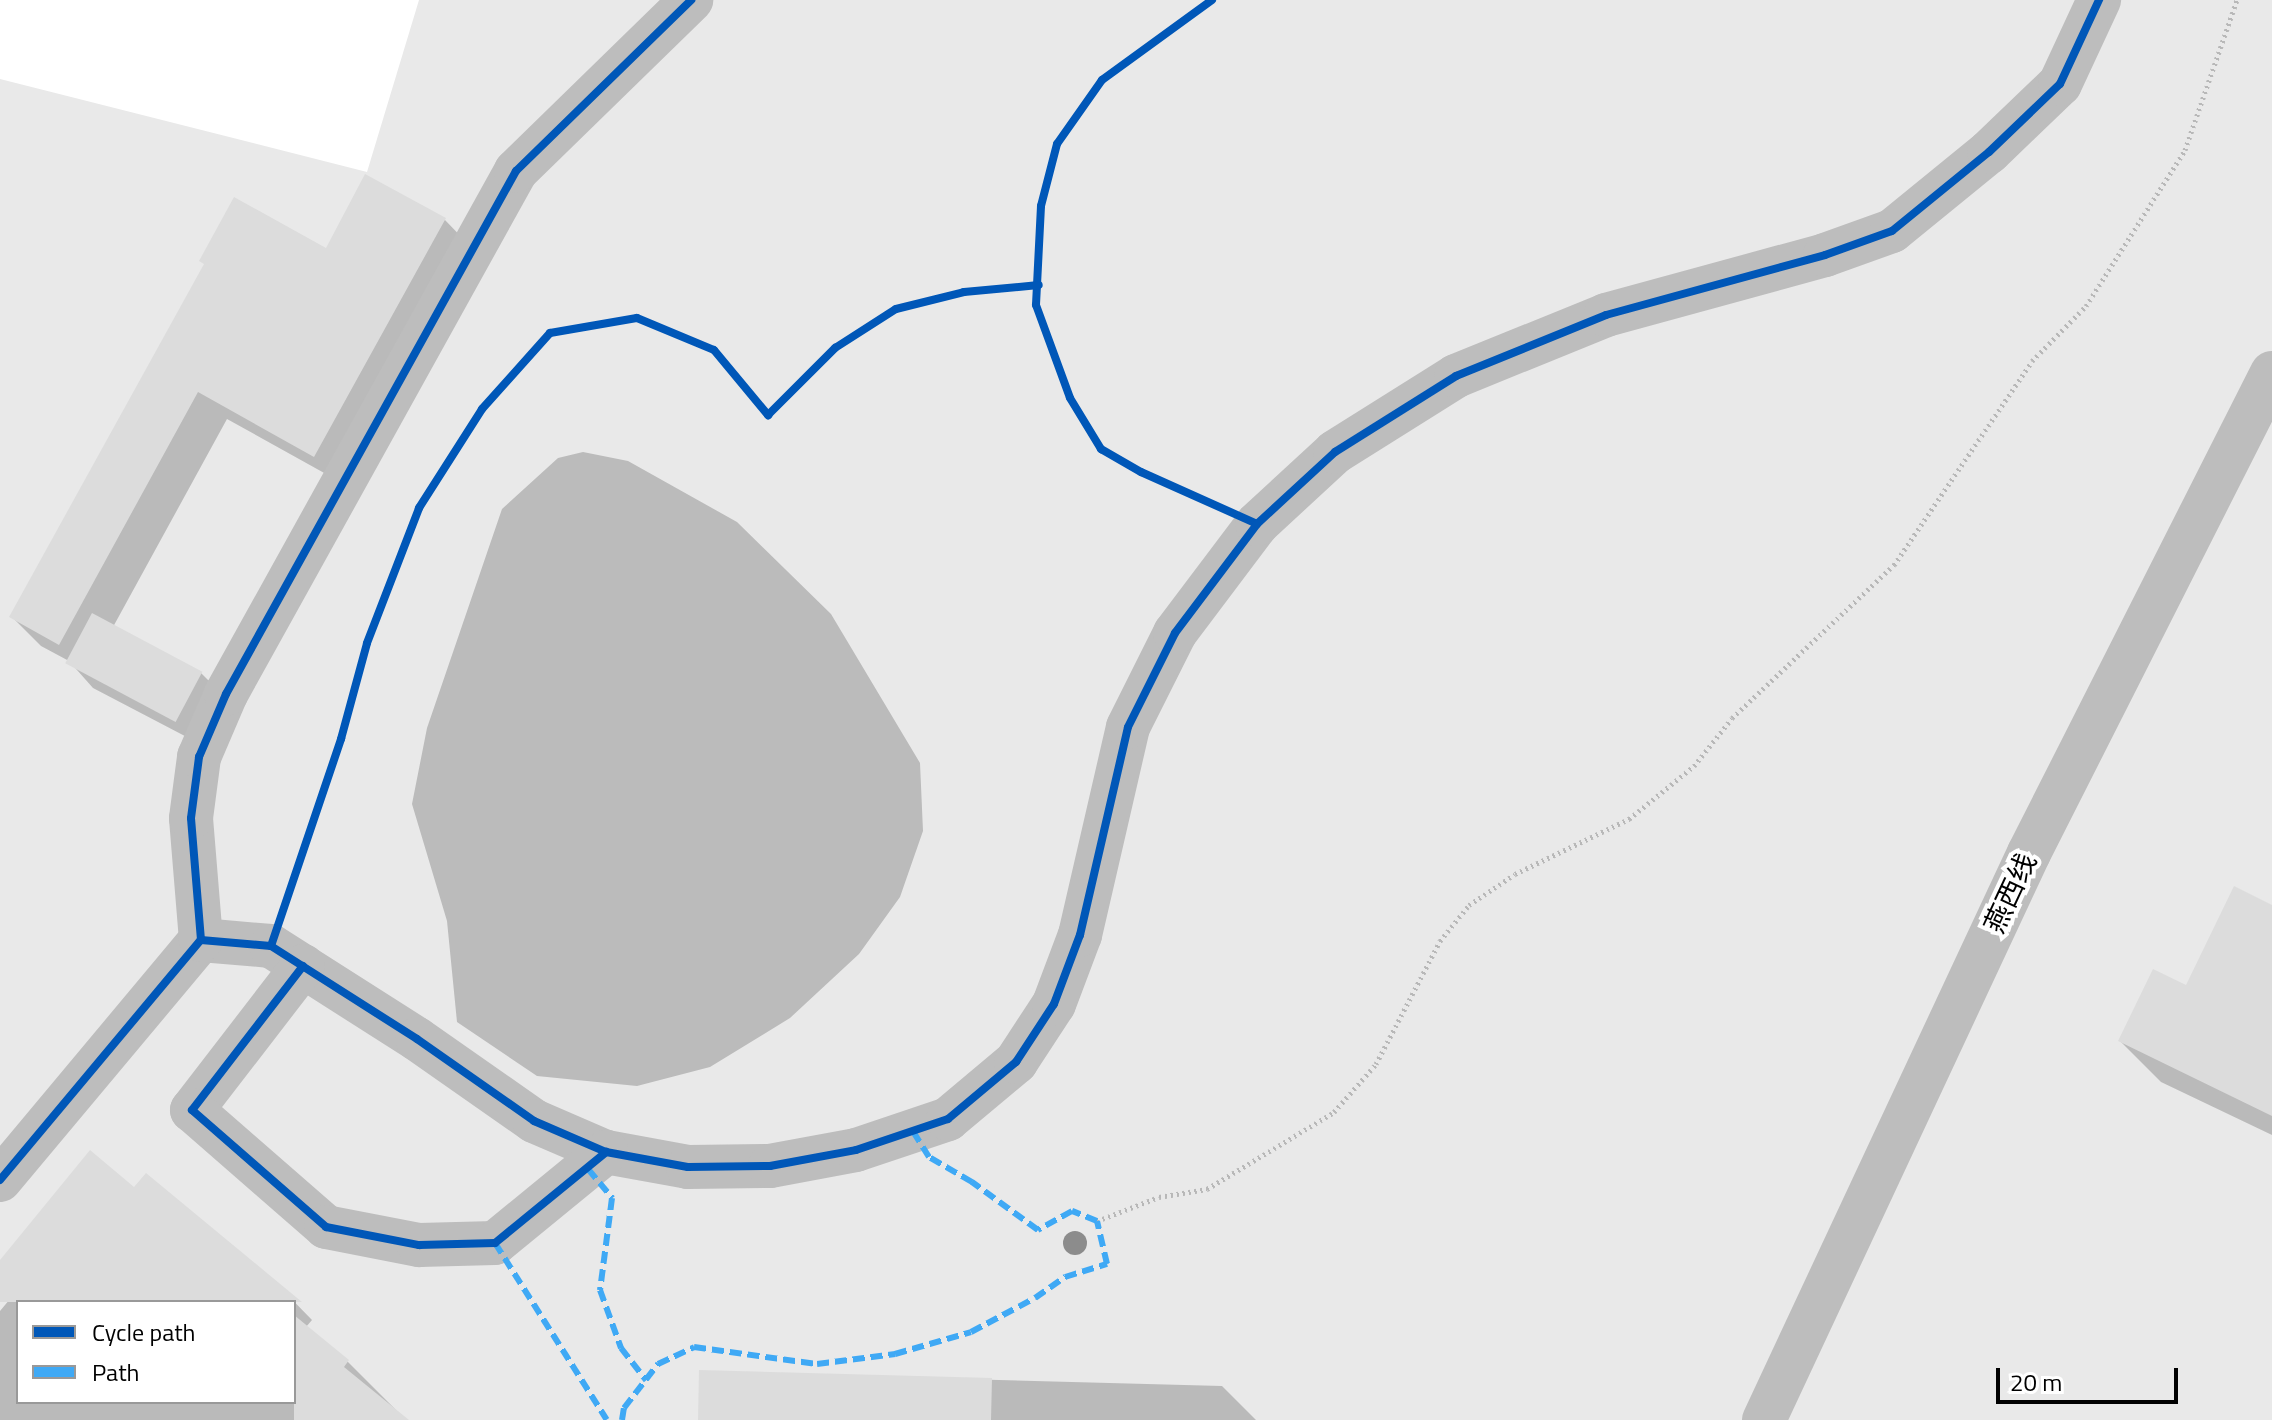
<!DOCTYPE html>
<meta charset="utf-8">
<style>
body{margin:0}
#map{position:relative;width:2272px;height:1420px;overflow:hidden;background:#fff;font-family:"Titillium Web","Noto Sans SC",sans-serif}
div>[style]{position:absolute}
.green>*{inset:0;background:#e9e9e9}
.water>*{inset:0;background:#bbb}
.shadow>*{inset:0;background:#0003}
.building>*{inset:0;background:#dcdcdc;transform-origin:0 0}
.path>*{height:5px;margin-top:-2.5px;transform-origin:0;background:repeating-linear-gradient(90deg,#b8b8b8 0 2px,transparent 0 6px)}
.minor>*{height:44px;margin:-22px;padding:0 22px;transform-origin:22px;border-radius:22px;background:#bdbdbd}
.quiet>*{height:6px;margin-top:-3px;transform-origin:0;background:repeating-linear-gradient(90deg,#3fa9f5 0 12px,transparent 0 18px)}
.cycleway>*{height:8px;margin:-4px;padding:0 4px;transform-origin:4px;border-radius:4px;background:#0057b8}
.trees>*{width:24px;height:24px;margin:-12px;border-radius:50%;background:#8c8c8c}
span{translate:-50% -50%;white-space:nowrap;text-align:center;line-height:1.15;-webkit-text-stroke:8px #fff;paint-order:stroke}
.street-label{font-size:28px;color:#000}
.legend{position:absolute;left:16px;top:1300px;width:280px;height:104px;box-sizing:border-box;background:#fff;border:2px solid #999;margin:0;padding:10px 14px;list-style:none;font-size:24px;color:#000}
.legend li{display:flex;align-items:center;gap:16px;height:40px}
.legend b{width:40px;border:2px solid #999}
.scale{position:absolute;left:1996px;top:1368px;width:182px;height:36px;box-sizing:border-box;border:4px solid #000;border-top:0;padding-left:10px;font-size:24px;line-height:28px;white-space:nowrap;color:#000;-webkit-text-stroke:6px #fff;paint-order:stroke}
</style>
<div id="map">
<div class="green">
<div style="clip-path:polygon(evenodd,419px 0,2272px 0,2272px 1420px,0 1420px,0 79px,367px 172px,419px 0,18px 1302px,294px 1302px,294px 1402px,18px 1402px,18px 1302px)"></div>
</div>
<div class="water">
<div style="clip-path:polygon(583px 452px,628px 461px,737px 522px,831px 614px,920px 763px,923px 831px,900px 897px,859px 954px,790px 1018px,710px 1067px,637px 1086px,537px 1076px,457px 1022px,447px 921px,412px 804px,427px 728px,502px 509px,558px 458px)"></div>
</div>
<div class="shadow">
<div style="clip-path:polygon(445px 220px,473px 249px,344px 484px,227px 419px,113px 627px,201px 673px,226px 698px,202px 745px,93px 688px,69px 661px,41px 646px,12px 617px,206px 266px,327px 250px)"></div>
<div style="clip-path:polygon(2272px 908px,2272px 1135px,2161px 1082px,2120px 1041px,2187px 988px)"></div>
<div style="clip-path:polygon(evenodd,134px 1190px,273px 1280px,312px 1320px,306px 1327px,348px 1362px,406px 1420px,0 1420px,0 1311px,15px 1293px,0 1279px,0 1264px,134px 1190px,18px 1302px,294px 1302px,294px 1402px,18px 1402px,18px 1302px)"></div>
<div style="clip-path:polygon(701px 1372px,1222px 1386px,1256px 1420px,700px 1420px)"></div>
</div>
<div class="building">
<div style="clip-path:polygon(365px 174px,446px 218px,314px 457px,198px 392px,59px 645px,9px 617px,204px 264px,199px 261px,234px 197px,326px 248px)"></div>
<div style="left:92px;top:613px;width:125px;height:57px;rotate:28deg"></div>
<div style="clip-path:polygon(2234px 886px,2272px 905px,2272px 1116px,2118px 1041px,2153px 969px,2186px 985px)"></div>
<div style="clip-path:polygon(90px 1150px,134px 1187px,146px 1173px,302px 1302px,0 1302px,0 1260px)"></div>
<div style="clip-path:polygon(294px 1315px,349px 1360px,344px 1367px,409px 1420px,294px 1420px)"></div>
<div style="clip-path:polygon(699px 1370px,992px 1378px,991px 1420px,698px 1420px)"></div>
</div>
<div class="path">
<div style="left:1097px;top:1221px;width:66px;rotate:-21.2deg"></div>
<div style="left:1159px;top:1197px;width:49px;rotate:-9.5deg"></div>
<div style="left:1207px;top:1189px;width:149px;rotate:-31.2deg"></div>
<div style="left:1334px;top:1112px;width:64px;rotate:-48.8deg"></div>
<div style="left:1376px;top:1064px;width:139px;rotate:-62.5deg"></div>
<div style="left:1440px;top:941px;width:46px;rotate:-51.1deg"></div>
<div style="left:1469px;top:905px;width:55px;rotate:-34deg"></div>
<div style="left:1515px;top:874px;width:127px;rotate:-25.8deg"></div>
<div style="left:1629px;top:819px;width:84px;rotate:-39.2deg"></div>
<div style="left:1694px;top:766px;width:61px;rotate:-51.6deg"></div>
<div style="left:1732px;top:718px;width:223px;rotate:-43.4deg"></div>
<div style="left:1894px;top:565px;width:246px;rotate:-55.9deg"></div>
<div style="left:2032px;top:361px;width:77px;rotate:-45.5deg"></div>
<div style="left:2086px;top:306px;width:185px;rotate:-57.6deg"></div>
<div style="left:2185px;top:150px;width:159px;rotate:-70.9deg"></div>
</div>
<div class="minor">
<div style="left:201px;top:940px;width:70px;rotate:4.9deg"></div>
<div style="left:271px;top:946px;width:173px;rotate:32.5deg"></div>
<div style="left:417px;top:1039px;width:143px;rotate:35deg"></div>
<div style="left:534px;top:1121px;width:78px;rotate:23.3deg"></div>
<div style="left:606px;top:1152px;width:83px;rotate:10.4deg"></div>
<div style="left:688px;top:1167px;width:82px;rotate:-0.7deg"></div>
<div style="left:770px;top:1166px;width:87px;rotate:-10.5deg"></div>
<div style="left:856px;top:1150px;width:97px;rotate:-18.6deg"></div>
<div style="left:948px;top:1119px;width:89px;rotate:-40deg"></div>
<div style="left:1016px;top:1062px;width:69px;rotate:-56.8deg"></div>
<div style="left:1054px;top:1004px;width:74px;rotate:-69.4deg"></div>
<div style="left:1080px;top:935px;width:213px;rotate:-77deg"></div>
<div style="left:1128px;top:727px;width:105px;rotate:-63.4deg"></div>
<div style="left:1175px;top:633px;width:136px;rotate:-53deg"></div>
<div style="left:1257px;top:524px;width:106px;rotate:-42.7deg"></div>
<div style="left:1335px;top:452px;width:143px;rotate:-32.1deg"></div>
<div style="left:1456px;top:376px;width:162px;rotate:-22.1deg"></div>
<div style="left:1606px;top:315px;width:227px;rotate:-15.3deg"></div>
<div style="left:1825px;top:255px;width:71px;rotate:-19.7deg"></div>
<div style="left:1892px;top:231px;width:125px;rotate:-39.2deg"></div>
<div style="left:1989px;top:152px;width:98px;rotate:-43.8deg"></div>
<div style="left:2060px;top:84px;width:93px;rotate:-65.1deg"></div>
<div style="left:303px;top:966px;width:182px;rotate:127.6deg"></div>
<div style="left:192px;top:1110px;width:178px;rotate:41.1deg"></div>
<div style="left:326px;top:1227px;width:95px;rotate:11deg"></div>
<div style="left:419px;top:1245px;width:76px;rotate:-1.5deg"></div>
<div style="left:495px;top:1243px;width:144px;rotate:-39.3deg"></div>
<div style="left:0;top:1180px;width:313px;rotate:-50.1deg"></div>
<div style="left:201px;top:940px;width:122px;rotate:-94.7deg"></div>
<div style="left:191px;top:818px;width:62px;rotate:-82.5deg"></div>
<div style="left:199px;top:757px;width:69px;rotate:-66.8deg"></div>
<div style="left:226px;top:694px;width:598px;rotate:-60.99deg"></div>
<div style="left:516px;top:171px;width:245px;rotate:-44.3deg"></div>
<div style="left:1764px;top:1420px;width:626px;rotate:-64.95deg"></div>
<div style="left:2029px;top:853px;width:538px;rotate:-63.15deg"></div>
</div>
<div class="quiet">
<div style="left:588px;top:1169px;width:38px;rotate:50deg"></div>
<div style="left:612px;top:1198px;width:93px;rotate:97.4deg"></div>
<div style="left:600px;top:1290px;width:62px;rotate:70.1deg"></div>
<div style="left:621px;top:1348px;width:41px;rotate:52deg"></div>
<div style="left:495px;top:1243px;width:209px;rotate:57.7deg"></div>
<div style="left:622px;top:1420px;width:12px;rotate:-81deg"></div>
<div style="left:624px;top:1408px;width:56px;rotate:-52.3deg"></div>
<div style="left:658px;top:1364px;width:40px;rotate:-25deg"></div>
<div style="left:694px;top:1347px;width:124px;rotate:7.9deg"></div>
<div style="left:817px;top:1364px;width:79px;rotate:-7.3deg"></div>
<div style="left:895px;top:1354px;width:79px;rotate:-16.1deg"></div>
<div style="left:971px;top:1332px;width:72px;rotate:-28deg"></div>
<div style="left:1035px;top:1298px;width:37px;rotate:-35deg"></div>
<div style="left:1065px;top:1277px;width:44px;rotate:-17.2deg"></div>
<div style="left:1107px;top:1264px;width:44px;rotate:-103.1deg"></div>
<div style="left:1097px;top:1221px;width:27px;rotate:-158deg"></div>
<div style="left:1072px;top:1211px;width:39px;rotate:151deg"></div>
<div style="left:1038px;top:1230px;width:82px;rotate:-144deg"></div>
<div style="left:972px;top:1182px;width:50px;rotate:-149.8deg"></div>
<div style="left:929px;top:1157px;width:31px;rotate:-122deg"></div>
</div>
<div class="cycleway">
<div style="left:1212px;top:0;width:136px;rotate:144deg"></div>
<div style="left:1102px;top:80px;width:78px;rotate:125.1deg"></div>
<div style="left:1057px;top:144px;width:64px;rotate:104.5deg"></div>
<div style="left:1041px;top:206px;width:99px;rotate:92.9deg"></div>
<div style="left:1036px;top:305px;width:99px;rotate:69.9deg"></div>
<div style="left:1070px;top:398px;width:60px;rotate:58.7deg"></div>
<div style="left:1101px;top:449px;width:46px;rotate:29.9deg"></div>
<div style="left:1141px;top:472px;width:127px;rotate:24.1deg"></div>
<div style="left:201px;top:940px;width:70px;rotate:4.9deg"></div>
<div style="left:271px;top:946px;width:173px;rotate:32.5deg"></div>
<div style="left:417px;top:1039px;width:143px;rotate:35deg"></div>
<div style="left:534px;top:1121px;width:78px;rotate:23.3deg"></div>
<div style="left:606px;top:1152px;width:83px;rotate:10.4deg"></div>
<div style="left:688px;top:1167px;width:82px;rotate:-0.7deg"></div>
<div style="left:770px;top:1166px;width:87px;rotate:-10.5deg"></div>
<div style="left:856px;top:1150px;width:97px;rotate:-18.6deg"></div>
<div style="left:948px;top:1119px;width:89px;rotate:-40deg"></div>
<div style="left:1016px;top:1062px;width:69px;rotate:-56.8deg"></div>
<div style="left:1054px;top:1004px;width:74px;rotate:-69.4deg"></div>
<div style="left:1080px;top:935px;width:213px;rotate:-77deg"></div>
<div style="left:1128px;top:727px;width:105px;rotate:-63.4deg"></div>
<div style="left:1175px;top:633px;width:136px;rotate:-53deg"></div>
<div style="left:1257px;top:524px;width:106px;rotate:-42.7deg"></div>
<div style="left:1335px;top:452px;width:143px;rotate:-32.1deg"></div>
<div style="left:1456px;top:376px;width:162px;rotate:-22.1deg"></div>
<div style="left:1606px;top:315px;width:227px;rotate:-15.3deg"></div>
<div style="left:1825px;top:255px;width:71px;rotate:-19.7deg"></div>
<div style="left:1892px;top:231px;width:125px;rotate:-39.2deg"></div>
<div style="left:1989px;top:152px;width:98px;rotate:-43.8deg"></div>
<div style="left:2060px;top:84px;width:93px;rotate:-65.1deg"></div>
<div style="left:271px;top:946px;width:219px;rotate:-71.3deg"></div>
<div style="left:341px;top:739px;width:99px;rotate:-74.8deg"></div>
<div style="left:367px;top:643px;width:145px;rotate:-68.9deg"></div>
<div style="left:419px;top:508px;width:117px;rotate:-57.5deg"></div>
<div style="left:482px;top:409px;width:102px;rotate:-48.2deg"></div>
<div style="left:550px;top:333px;width:88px;rotate:-9.8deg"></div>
<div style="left:637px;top:318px;width:83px;rotate:22.6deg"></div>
<div style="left:714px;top:350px;width:85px;rotate:50.3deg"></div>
<div style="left:768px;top:415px;width:95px;rotate:-45deg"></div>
<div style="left:835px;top:348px;width:72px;rotate:-32.6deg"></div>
<div style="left:896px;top:309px;width:70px;rotate:-14deg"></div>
<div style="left:964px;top:292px;width:75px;rotate:-5.3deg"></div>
<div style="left:303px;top:966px;width:182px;rotate:127.6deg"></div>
<div style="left:192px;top:1110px;width:178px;rotate:41.1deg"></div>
<div style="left:326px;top:1227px;width:95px;rotate:11deg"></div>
<div style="left:419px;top:1245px;width:76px;rotate:-1.5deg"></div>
<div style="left:495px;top:1243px;width:144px;rotate:-39.3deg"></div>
<div style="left:0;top:1180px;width:313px;rotate:-50.1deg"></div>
<div style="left:201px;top:940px;width:122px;rotate:-94.7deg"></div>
<div style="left:191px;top:818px;width:62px;rotate:-82.5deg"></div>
<div style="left:199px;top:757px;width:69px;rotate:-66.8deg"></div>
<div style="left:226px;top:694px;width:598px;rotate:-60.99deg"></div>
<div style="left:516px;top:171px;width:245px;rotate:-44.3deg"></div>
</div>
<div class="trees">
<div style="left:1075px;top:1243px"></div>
</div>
<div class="street-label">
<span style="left:2010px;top:893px;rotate:-65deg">燕西线</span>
</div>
<ul class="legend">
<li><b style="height:10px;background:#0057b8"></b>Cycle path</li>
<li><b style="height:10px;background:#3fa9f5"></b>Path</li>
</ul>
<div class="scale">20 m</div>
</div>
